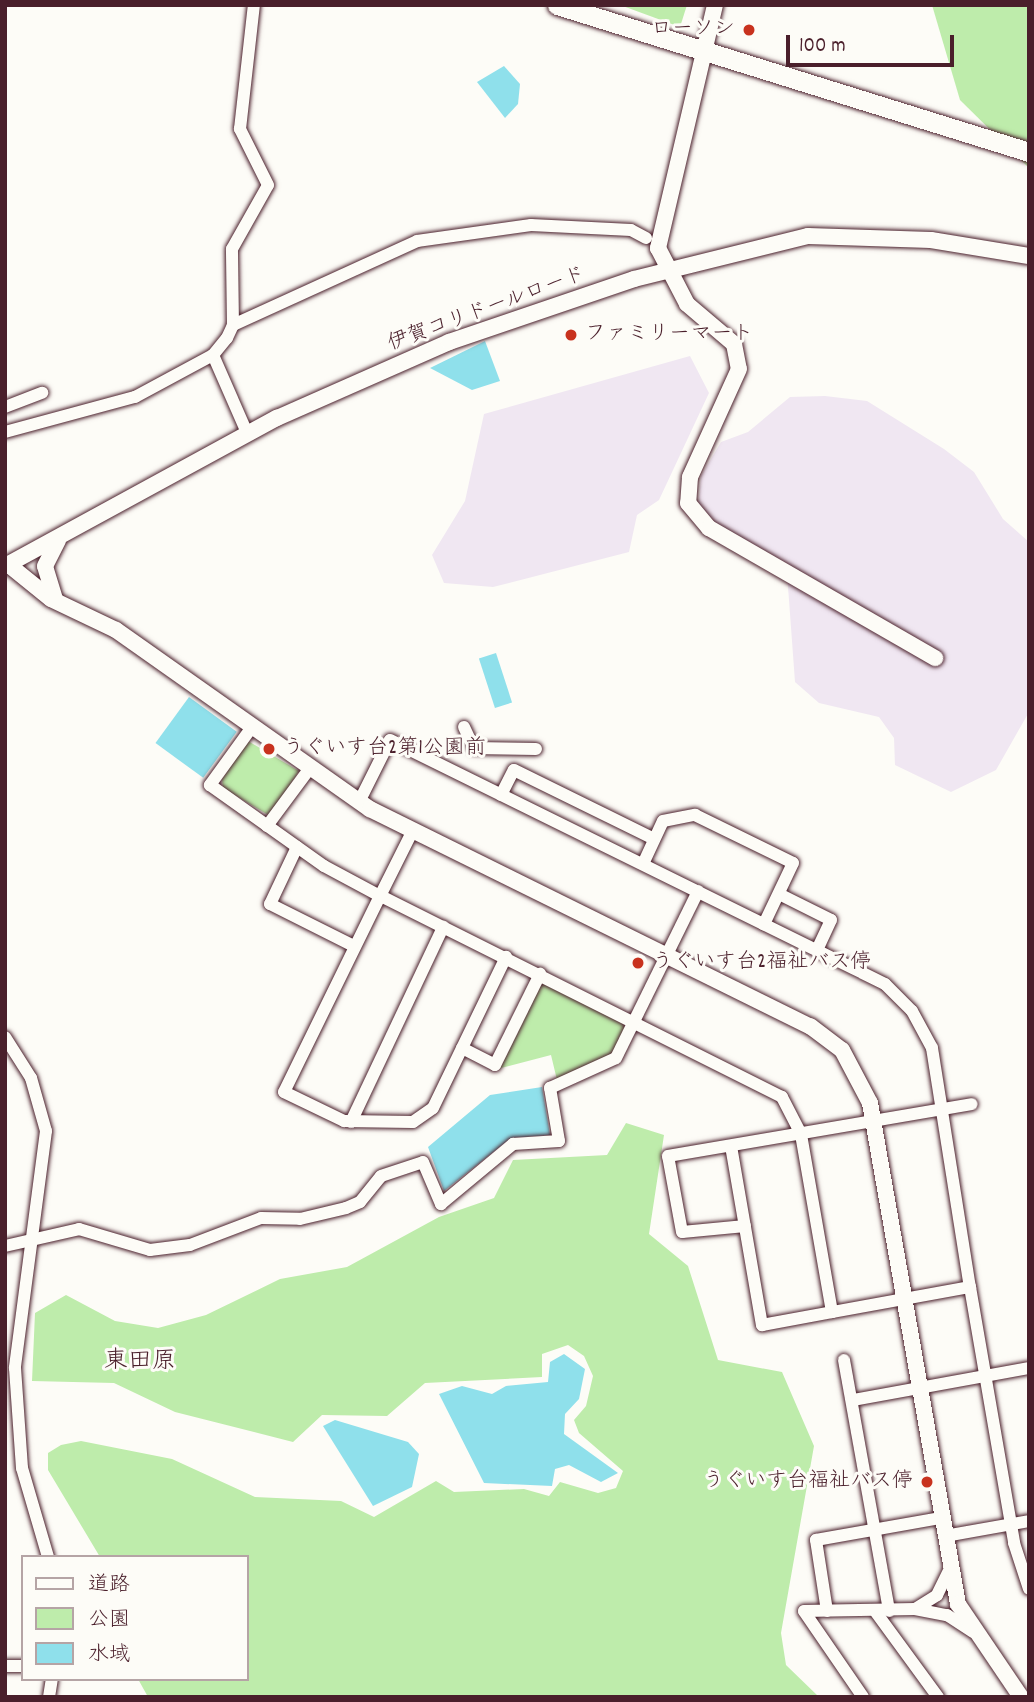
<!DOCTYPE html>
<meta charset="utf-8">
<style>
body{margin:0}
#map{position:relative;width:1034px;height:1702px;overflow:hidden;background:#fdfcf7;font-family:Dekko,"Klee One",sans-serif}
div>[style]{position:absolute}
.built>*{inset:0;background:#f0e7f2}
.green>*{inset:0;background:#beecab}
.water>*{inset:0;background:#8fe0eb;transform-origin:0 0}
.roads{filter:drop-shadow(0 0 2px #4a1f2b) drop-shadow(0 0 2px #4a1f2b)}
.minor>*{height:12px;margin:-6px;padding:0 6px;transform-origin:6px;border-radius:6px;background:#fdfcf7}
.tertiary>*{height:16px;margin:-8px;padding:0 8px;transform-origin:8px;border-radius:8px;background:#fdfcf7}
.trunk>*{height:19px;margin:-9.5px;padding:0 9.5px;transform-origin:9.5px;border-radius:9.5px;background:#fdfcf7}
.dots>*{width:19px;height:19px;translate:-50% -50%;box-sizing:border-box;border:4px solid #fdfcf7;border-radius:50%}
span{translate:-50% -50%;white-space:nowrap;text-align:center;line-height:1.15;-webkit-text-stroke:6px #fdfcf7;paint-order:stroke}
.poi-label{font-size:21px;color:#4a1f2b}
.right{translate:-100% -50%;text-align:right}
.left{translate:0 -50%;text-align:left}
.street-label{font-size:21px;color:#4a1f2b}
.quarter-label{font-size:24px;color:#4a1f2b}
.frame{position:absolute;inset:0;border:7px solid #4a1f2b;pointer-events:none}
.legend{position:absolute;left:21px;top:1555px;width:228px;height:126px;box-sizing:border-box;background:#fdfcf7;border:2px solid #b5a4a5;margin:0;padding:9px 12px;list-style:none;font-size:21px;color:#4a1f2b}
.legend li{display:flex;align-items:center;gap:14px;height:35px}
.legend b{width:35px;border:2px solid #b5a4a5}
.scale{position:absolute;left:786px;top:35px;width:168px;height:32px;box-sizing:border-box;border:4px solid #4a1f2b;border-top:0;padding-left:9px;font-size:21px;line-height:24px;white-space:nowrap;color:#4a1f2b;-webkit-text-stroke:5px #fdfcf7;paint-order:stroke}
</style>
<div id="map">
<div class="built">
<div style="clip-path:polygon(690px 356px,709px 393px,659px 500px,637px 515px,629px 552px,493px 587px,444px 583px,432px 555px,465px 501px,484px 414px)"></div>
<div style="clip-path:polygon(825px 396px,867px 401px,944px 449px,974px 472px,1003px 519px,1029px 542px,1029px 712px,996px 770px,951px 792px,895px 765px,894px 738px,879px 717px,819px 703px,795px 682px,787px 573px,721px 533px,698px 510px,701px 476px,721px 442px,748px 432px,790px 397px)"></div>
</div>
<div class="green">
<div style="clip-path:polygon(620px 5px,687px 5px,680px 27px)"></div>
<div style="clip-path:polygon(932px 5px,1029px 5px,1029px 168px,960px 100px)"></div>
<div style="clip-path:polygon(248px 741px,299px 771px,270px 816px,223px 788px,222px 779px)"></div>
<div style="clip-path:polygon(545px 983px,621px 1020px,625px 1028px,613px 1055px,557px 1080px,551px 1055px,497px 1069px,537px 985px)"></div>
<div style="clip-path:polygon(626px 1123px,664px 1135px,649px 1234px,688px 1266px,718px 1360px,782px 1372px,814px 1446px,781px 1633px,786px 1665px,819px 1697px,148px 1697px,138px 1679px,247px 1679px,247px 1557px,100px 1557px,48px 1470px,48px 1453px,61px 1445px,81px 1441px,172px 1459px,255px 1497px,341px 1501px,374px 1517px,436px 1481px,454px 1492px,524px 1489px,549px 1496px,560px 1482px,598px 1493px,616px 1488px,623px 1471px,579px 1433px,574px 1420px,586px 1406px,593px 1376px,584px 1356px,568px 1345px,542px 1354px,542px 1377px,425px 1383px,387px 1416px,322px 1415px,293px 1442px,175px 1412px,114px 1383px,32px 1381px,35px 1313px,66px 1295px,115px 1321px,158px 1328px,206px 1315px,280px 1279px,347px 1267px,439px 1217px,494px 1198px,513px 1160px,607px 1155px)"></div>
</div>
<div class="water">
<div style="clip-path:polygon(504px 66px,520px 84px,518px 104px,505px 118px,477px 82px)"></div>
<div style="clip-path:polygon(485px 341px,500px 381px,472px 390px,430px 368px)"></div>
<div style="left:496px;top:653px;width:52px;height:18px;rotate:72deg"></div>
<div style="left:189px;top:697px;width:59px;height:57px;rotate:36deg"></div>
<div style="clip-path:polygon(542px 1087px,550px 1135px,511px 1138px,444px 1191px,428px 1147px,490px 1095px)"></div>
<div style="clip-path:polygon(564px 1354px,585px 1369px,579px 1399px,565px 1414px,564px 1434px,618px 1473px,601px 1482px,569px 1465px,555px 1469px,552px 1486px,484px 1483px,439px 1394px,462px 1386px,492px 1394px,506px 1386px,548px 1382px,550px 1362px)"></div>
<div style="clip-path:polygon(335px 1420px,408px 1442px,419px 1454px,412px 1487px,373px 1506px,323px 1426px)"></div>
</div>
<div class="roads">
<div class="minor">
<div style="left:233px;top:325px;width:202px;rotate:-24.5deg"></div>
<div style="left:417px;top:241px;width:115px;rotate:-8deg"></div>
<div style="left:531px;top:225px;width:100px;rotate:2.9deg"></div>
<div style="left:631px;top:230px;width:17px;rotate:28deg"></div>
<div style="left:213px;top:355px;width:85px;rotate:66.4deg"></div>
<div style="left:5px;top:407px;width:40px;rotate:-21deg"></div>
<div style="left:5px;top:432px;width:135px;rotate:-15.1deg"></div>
<div style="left:135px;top:397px;width:89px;rotate:-28.3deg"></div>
<div style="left:213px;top:355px;width:22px;rotate:-51deg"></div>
<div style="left:227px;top:338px;width:14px;rotate:-65deg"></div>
<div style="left:233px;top:325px;width:76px;rotate:-90.8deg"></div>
<div style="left:232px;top:249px;width:73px;rotate:-60.6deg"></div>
<div style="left:268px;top:185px;width:63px;rotate:-116.6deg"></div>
<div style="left:240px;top:129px;width:125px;rotate:-83.6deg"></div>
<div style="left:252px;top:727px;width:72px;rotate:125.9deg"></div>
<div style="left:210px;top:785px;width:140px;rotate:35.4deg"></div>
<div style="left:324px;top:866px;width:64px;rotate:28.2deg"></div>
<div style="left:380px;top:896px;width:218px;rotate:116.1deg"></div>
<div style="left:284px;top:1092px;width:67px;rotate:25.8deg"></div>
<div style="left:344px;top:1121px;width:69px;rotate:0.8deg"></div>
<div style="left:413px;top:1122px;width:24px;rotate:-35deg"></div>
<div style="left:433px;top:1108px;width:168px;rotate:-64.2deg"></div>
<div style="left:464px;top:727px;width:23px;rotate:65deg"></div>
<div style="left:474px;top:748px;width:62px;rotate:0.9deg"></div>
<div style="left:501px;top:795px;width:28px;rotate:-63deg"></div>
<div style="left:514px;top:770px;width:156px;rotate:26.2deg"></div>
<div style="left:359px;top:802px;width:69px;rotate:-63.4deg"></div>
<div style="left:390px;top:740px;width:552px;rotate:26.24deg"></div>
<div style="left:885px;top:984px;width:38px;rotate:45deg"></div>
<div style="left:912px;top:1011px;width:42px;rotate:61.6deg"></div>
<div style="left:932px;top:1048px;width:242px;rotate:81deg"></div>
<div style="left:970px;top:1287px;width:140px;rotate:169.7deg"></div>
<div style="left:832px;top:1312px;width:181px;rotate:-99.9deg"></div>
<div style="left:801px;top:1134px;width:42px;rotate:-117.2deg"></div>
<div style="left:782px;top:1097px;width:449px;rotate:-153.4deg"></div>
<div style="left:380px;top:896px;width:72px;rotate:-63.4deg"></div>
<div style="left:267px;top:826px;width:72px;rotate:-53.4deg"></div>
<div style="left:297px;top:847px;width:63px;rotate:115.3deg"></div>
<div style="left:270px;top:904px;width:94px;rotate:26.6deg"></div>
<div style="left:643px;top:864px;width:47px;rotate:-65.1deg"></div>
<div style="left:663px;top:821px;width:33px;rotate:-11deg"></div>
<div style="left:695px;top:815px;width:109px;rotate:26.1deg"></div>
<div style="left:793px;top:863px;width:68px;rotate:115.4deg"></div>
<div style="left:779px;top:894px;width:58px;rotate:26.6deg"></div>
<div style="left:831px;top:920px;width:33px;rotate:115deg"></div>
<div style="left:5px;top:1037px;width:49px;rotate:57.6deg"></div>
<div style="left:31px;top:1078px;width:55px;rotate:74.2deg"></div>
<div style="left:46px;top:1131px;width:239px;rotate:97.5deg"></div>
<div style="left:15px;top:1368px;width:100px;rotate:86deg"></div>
<div style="left:22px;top:1468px;width:93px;rotate:73.7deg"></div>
<div style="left:462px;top:1048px;width:37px;rotate:27deg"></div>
<div style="left:495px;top:1065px;width:102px;rotate:-63.7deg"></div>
<div style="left:351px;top:1122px;width:216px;rotate:-64.7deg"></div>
<div style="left:731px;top:1146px;width:182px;rotate:80.2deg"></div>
<div style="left:762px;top:1325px;width:71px;rotate:-10.5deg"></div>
<div style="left:745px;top:1226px;width:63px;rotate:174.6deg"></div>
<div style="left:682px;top:1232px;width:77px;rotate:-100.4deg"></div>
<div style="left:668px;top:1156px;width:308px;rotate:-9.7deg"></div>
<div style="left:5px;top:1246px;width:76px;rotate:-12.9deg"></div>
<div style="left:79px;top:1229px;width:74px;rotate:16.5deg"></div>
<div style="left:150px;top:1250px;width:40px;rotate:-7.1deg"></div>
<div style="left:190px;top:1245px;width:76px;rotate:-20.8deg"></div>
<div style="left:261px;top:1218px;width:39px;rotate:1deg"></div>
<div style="left:300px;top:1219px;width:47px;rotate:-13.4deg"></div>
<div style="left:346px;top:1208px;width:15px;rotate:-23deg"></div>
<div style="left:360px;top:1202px;width:33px;rotate:-51deg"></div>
<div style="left:381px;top:1176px;width:44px;rotate:-18.4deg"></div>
<div style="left:423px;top:1162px;width:46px;rotate:66.8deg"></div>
<div style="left:441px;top:1204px;width:94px;rotate:-39.8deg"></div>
<div style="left:513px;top:1144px;width:46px;rotate:-3.7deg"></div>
<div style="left:559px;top:1141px;width:54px;rotate:-99.6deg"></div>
<div style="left:550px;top:1088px;width:72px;rotate:-24.4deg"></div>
<div style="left:616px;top:1058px;width:186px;rotate:-63.8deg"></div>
<div style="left:970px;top:1287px;width:260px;rotate:80.2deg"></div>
<div style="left:1014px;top:1543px;width:48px;rotate:71.9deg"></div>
<div style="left:844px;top:1360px;width:255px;rotate:79.8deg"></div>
<div style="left:853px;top:1400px;width:179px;rotate:-10.3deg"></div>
<div style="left:945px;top:1536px;width:85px;rotate:-10.1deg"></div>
<div style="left:915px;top:1609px;width:26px;rotate:-32deg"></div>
<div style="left:937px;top:1595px;width:30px;rotate:-64deg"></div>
<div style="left:827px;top:1611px;width:72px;rotate:-98.8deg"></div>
<div style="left:816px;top:1540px;width:127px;rotate:-10deg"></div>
<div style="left:875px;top:1611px;width:107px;rotate:53.8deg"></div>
<div style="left:5px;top:1666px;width:18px"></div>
<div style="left:49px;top:1697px;width:18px;rotate:-81deg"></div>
<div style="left:863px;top:1697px;width:104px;rotate:-124.5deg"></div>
<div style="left:804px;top:1611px;width:111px;rotate:-1deg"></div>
<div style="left:915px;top:1609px;width:33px;rotate:11deg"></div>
<div style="left:947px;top:1615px;width:31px;rotate:33deg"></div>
</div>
<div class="tertiary">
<div style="left:715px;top:5px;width:250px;rotate:103.2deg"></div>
<div style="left:658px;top:248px;width:63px;rotate:62.6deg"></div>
<div style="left:687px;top:304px;width:62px;rotate:40.4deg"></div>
<div style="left:734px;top:344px;width:25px;rotate:79deg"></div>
<div style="left:739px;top:369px;width:119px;rotate:114.4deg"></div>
<div style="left:690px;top:477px;width:26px;rotate:94deg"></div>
<div style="left:688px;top:503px;width:33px;rotate:50deg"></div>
<div style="left:709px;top:528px;width:261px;rotate:29.9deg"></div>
<div style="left:9px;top:565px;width:54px;rotate:39deg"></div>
<div style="left:51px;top:599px;width:72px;rotate:25.5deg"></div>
<div style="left:116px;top:630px;width:311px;rotate:35.2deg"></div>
<div style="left:370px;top:809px;width:491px;rotate:26.3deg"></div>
<div style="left:810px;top:1026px;width:40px;rotate:37deg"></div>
<div style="left:842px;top:1050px;width:60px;rotate:62.2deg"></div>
<div style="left:870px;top:1103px;width:509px;rotate:80.04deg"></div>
<div style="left:958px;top:1604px;width:112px;rotate:55.9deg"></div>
<div style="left:5px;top:566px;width:310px;rotate:-28.6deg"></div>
<div style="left:277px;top:418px;width:188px;rotate:-23.8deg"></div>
<div style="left:449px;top:342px;width:195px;rotate:-18.8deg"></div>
<div style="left:634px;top:279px;width:179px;rotate:-13.9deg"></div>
<div style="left:808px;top:236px;width:123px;rotate:1.9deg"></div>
<div style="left:931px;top:240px;width:99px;rotate:9.3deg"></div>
<div style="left:55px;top:599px;width:34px;rotate:-107deg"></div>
<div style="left:45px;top:566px;width:29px;rotate:-63deg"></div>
</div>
<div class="trunk">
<div style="left:557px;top:5px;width:494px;rotate:17.3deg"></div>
</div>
</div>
<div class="dots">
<div style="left:749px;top:30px;background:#c8321e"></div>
<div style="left:571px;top:335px;background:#c8321e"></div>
<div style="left:269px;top:749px;background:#c8321e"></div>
<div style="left:638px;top:963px;background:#c8321e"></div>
<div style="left:927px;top:1482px;background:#c8321e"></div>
</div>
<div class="poi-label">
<span class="right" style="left:735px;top:30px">ローソン</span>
<span class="left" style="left:585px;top:335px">ファミリーマート</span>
<span class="left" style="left:283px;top:749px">うぐいす台2第1公園前</span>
<span class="left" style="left:652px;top:963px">うぐいす台2福祉バス停</span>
<span class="right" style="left:913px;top:1482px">うぐいす台福祉バス停</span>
</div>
<div class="street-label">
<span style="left:487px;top:310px;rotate:-20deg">伊賀コリドールロード</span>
</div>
<div class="quarter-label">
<span style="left:140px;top:1363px">東田原</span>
</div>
<div class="frame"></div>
<ul class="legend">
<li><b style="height:9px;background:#fdfcf7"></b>道路</li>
<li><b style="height:19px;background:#beecab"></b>公園</li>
<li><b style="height:19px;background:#8fe0eb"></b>水域</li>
</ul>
<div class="scale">100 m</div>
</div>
